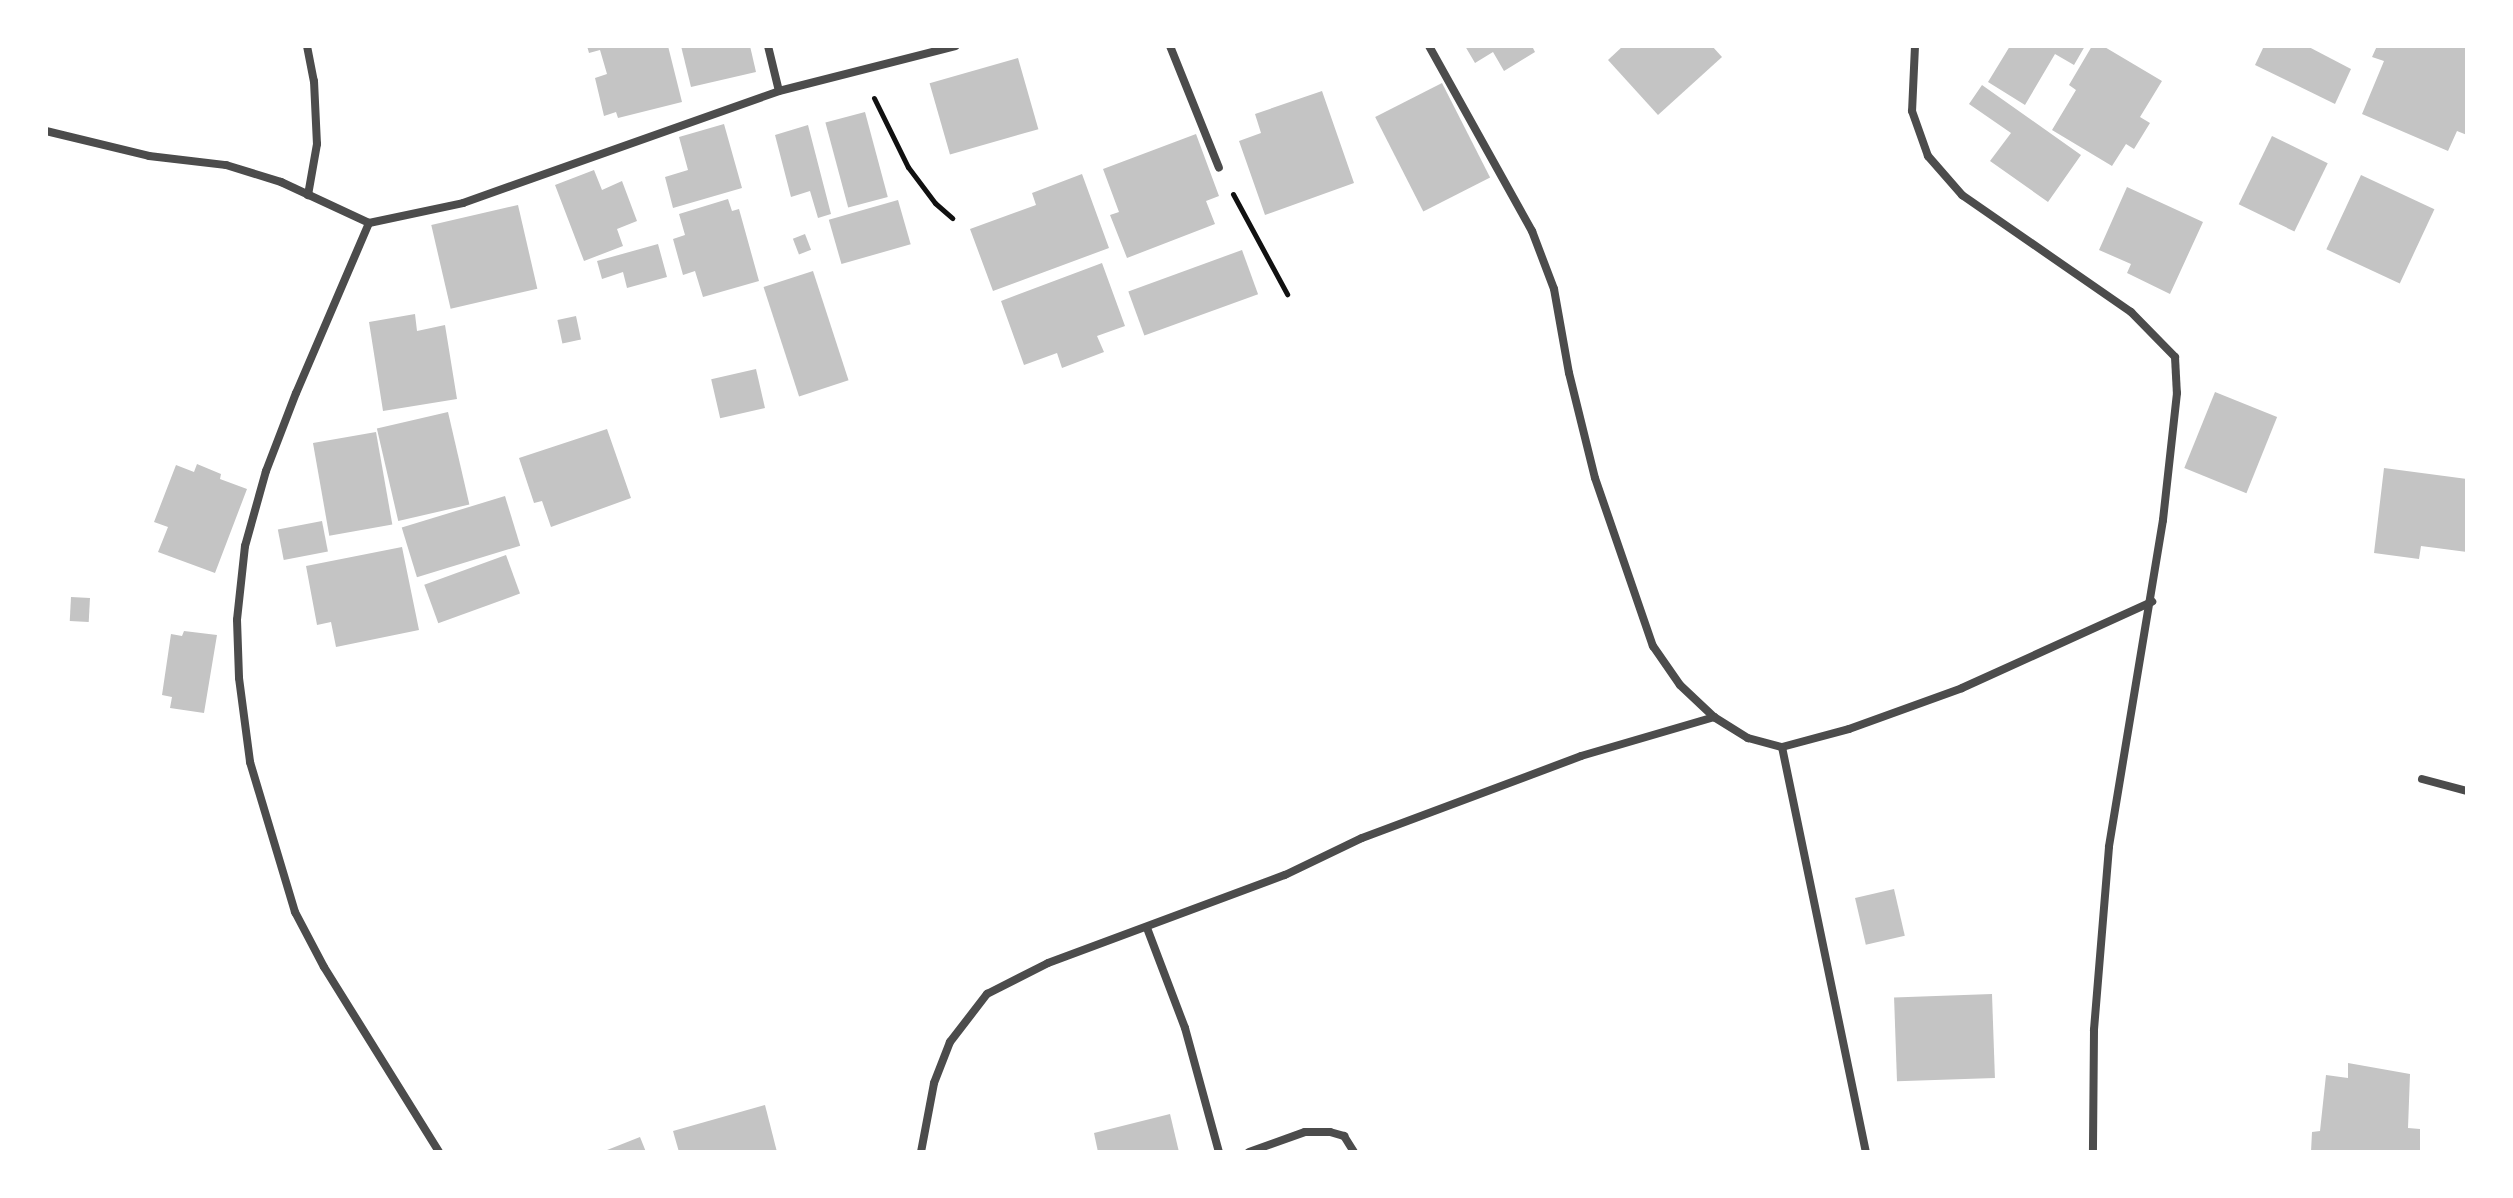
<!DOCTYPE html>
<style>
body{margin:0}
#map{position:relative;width:2513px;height:1198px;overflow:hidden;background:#fff;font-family:"Alegreya Sans",sans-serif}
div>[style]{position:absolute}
.building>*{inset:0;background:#c4c4c4;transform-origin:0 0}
.path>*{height:5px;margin:-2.5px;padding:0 2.5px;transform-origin:2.5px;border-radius:2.5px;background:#111}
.minor>*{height:8px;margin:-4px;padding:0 4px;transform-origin:4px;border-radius:4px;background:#4c4c4c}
span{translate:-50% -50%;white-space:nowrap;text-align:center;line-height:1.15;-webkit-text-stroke:7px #fff;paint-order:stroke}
.frame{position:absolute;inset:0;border:48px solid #fff;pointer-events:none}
</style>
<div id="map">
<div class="building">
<div style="clip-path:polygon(587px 46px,668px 46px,682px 102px,618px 118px,616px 112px,604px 116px,595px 78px,607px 74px,600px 50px,589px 53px)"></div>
<div style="clip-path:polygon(681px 46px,750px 46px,756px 72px,691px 87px)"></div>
<div style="clip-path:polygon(1465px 46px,1532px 46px,1535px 52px,1504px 71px,1493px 52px,1475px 63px)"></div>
<div style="clip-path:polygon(1623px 46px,1712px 46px,1722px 57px,1658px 115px,1608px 60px)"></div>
<div style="clip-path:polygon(2010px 46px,2085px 46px,2074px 65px,2055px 54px,2025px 105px,1988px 82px)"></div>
<div style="clip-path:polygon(2092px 46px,2103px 46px,2162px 81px,2140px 117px,2150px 123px,2134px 149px,2126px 144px,2112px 166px,2052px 130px,2076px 90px,2069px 85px)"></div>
<div style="clip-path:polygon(2264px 46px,2307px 46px,2351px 69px,2335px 104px,2255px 65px)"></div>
<div style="clip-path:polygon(2377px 46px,2467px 46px,2467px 135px,2457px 131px,2448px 151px,2362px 114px,2384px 61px,2372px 57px)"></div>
<div style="left:1018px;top:58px;width:74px;height:92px;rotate:74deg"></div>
<div style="left:1442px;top:83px;width:106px;height:75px;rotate:63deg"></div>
<div style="clip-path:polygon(1982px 85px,2081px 155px,2048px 202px,1990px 161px,2011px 133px,1969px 104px)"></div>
<div style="clip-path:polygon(1322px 91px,1354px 183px,1265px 215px,1239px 141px,1261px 133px,1255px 114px)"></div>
<div style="left:865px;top:112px;width:88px;height:41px;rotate:75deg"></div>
<div style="clip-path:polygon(724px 124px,742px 188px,673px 208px,665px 177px,688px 170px,679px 137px)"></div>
<div style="clip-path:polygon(808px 125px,831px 214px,818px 218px,810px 191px,791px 197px,775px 135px)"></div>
<div style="clip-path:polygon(1196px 134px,1219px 196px,1206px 201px,1215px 224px,1127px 258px,1110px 215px,1119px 212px,1103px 169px)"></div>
<div style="left:2272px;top:136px;width:62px;height:76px;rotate:26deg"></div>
<div style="clip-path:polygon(594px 170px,602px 190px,622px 181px,637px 221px,617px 229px,623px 246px,584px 261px,555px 185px)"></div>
<div style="clip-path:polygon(1082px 174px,1109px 248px,993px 291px,970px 229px,1036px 205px,1032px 193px)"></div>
<div style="left:2361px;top:175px;width:81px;height:82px;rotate:25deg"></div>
<div style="clip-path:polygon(2127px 187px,2203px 222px,2170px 294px,2127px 273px,2131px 264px,2099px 250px)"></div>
<div style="clip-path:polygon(728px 199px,732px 211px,739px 209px,759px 281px,703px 297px,695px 271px,683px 275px,673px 239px,685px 235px,679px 214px)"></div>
<div style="left:898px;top:200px;width:46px;height:72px;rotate:74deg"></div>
<div style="left:518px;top:205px;width:86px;height:89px;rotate:77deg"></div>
<div style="left:805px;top:234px;width:17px;height:13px;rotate:69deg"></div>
<div style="clip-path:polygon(658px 244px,667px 277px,627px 288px,623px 272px,602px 279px,597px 261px)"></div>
<div style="left:1242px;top:250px;width:47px;height:121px;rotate:70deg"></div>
<div style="clip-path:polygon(1102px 263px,1125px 326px,1097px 336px,1104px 352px,1062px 368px,1057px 353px,1024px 365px,1001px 301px)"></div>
<div style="left:813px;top:271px;width:115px;height:52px;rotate:72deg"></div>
<div style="clip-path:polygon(415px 314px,417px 331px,445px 325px,457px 399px,383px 411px,369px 322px)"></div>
<div style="left:576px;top:316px;width:24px;height:19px;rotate:78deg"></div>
<div style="left:756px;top:369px;width:40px;height:46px;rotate:77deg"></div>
<div style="left:2215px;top:392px;width:67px;height:82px;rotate:22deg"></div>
<div style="left:448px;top:412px;width:95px;height:73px;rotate:77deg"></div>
<div style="clip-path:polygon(607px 429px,631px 498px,551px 527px,542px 501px,534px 503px,519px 458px)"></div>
<div style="left:376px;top:432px;width:94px;height:64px;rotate:80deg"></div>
<div style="clip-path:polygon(197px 464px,221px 474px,220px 479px,247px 489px,215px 573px,158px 552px,168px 527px,154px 522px,176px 465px,194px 472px)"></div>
<div style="clip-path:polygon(2384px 468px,2467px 479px,2467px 552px,2421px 546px,2419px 559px,2374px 553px)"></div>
<div style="left:505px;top:496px;width:52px;height:108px;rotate:73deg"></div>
<div style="left:322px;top:521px;width:31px;height:45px;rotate:79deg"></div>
<div style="clip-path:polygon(402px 547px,419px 630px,336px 647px,331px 622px,317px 625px,306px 566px)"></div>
<div style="left:506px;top:555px;width:41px;height:87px;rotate:70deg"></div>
<div style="left:71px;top:597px;width:19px;height:24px;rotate:3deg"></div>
<div style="clip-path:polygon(184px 631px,217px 635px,204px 713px,170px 708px,172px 697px,162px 695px,171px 634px,182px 636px)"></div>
<div style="left:1894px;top:889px;width:48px;height:40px;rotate:77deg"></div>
<div style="left:1992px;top:994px;width:84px;height:98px;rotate:88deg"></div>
<div style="clip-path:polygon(2348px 1063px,2410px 1074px,2408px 1128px,2420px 1129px,2420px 1152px,2311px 1152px,2312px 1132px,2320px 1131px,2326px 1075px,2348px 1078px)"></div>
<div style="clip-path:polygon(765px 1105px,777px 1152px,679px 1152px,673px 1131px)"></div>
<div style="clip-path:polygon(1170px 1114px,1179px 1152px,1098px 1152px,1094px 1133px)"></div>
<div style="clip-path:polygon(640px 1137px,646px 1152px,602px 1152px)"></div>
</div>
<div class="path">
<div style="left:874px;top:98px;width:77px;rotate:63.8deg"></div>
<div style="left:908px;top:167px;width:45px;rotate:53.1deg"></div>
<div style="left:935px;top:203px;width:23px;rotate:41deg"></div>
<div style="left:1233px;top:194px;width:114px;rotate:61.6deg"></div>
</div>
<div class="minor">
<div style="left:307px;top:46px;width:36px;rotate:79deg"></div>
<div style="left:314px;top:81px;width:63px;rotate:87.3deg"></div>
<div style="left:317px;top:144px;width:52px;rotate:100deg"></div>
<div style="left:768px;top:46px;width:46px;rotate:76.3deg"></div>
<div style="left:1170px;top:46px;width:131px;rotate:68.1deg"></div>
<div style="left:1429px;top:46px;width:212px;rotate:60.9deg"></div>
<div style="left:1532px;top:231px;width:62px;rotate:69.2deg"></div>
<div style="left:1554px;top:289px;width:85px;rotate:79.9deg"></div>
<div style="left:1569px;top:373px;width:108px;rotate:76.1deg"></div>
<div style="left:1595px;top:478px;width:178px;rotate:71deg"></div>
<div style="left:1653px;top:646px;width:47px;rotate:55.3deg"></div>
<div style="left:1680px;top:685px;width:47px;rotate:43.3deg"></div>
<div style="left:1714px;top:717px;width:40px;rotate:32deg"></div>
<div style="left:1748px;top:738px;width:35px;rotate:15deg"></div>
<div style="left:1782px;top:747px;width:69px;rotate:-15deg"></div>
<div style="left:1849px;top:729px;width:120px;rotate:-19.9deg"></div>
<div style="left:1962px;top:688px;width:209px;rotate:-24.4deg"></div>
<div style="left:1915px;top:46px;width:65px;rotate:92.6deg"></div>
<div style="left:1912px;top:111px;width:48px;rotate:70.4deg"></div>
<div style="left:1928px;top:156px;width:52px;rotate:48.9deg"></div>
<div style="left:1962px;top:195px;width:206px;rotate:34.7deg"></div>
<div style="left:2131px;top:312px;width:63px;rotate:45.6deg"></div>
<div style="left:2175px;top:357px;width:36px;rotate:87deg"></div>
<div style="left:2177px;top:393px;width:128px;rotate:96.3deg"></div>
<div style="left:2163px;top:520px;width:331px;rotate:99.4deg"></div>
<div style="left:2109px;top:847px;width:184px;rotate:94.7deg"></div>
<div style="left:2094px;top:1030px;width:122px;rotate:90.5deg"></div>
<div style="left:46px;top:131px;width:106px;rotate:13.6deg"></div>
<div style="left:149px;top:156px;width:78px;rotate:6.7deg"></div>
<div style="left:226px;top:165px;width:58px;rotate:17.2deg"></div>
<div style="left:281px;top:182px;width:97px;rotate:25deg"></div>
<div style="left:369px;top:223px;width:96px;rotate:-12deg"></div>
<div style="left:463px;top:203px;width:335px;rotate:-19.5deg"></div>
<div style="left:779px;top:91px;width:182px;rotate:-14.3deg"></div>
<div style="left:369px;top:223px;width:185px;rotate:113.2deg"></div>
<div style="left:296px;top:393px;width:84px;rotate:111deg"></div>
<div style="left:266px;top:471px;width:78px;rotate:105.6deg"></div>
<div style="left:245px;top:546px;width:74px;rotate:96.2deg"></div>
<div style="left:237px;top:620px;width:58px;rotate:88deg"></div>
<div style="left:239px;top:678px;width:85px;rotate:82.5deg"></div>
<div style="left:250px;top:762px;width:157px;rotate:73.3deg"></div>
<div style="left:295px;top:912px;width:62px;rotate:62.2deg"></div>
<div style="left:324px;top:967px;width:218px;rotate:58.1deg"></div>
<div style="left:1782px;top:747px;width:414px;rotate:78.3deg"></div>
<div style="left:2422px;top:779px;width:47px;rotate:14.9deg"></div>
<div style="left:1147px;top:928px;width:107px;rotate:69.2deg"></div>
<div style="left:1185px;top:1028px;width:129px;rotate:74.7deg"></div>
<div style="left:921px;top:1152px;width:70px;rotate:-79.3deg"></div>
<div style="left:934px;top:1083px;width:44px;rotate:-68.7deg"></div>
<div style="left:950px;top:1042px;width:61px;rotate:-52.4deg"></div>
<div style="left:987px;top:994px;width:68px;rotate:-26.9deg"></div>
<div style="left:1048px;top:963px;width:253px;rotate:-20.4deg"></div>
<div style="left:1285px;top:875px;width:85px;rotate:-25.7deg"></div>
<div style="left:1362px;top:838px;width:234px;rotate:-20.5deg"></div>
<div style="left:1581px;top:756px;width:139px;rotate:-16.3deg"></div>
<div style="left:1249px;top:1152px;width:59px;rotate:-19.7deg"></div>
<div style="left:1305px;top:1132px;width:25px"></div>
<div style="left:1330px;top:1132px;width:15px;rotate:16deg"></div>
<div style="left:1344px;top:1136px;width:19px;rotate:58deg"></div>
</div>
<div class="frame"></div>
</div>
